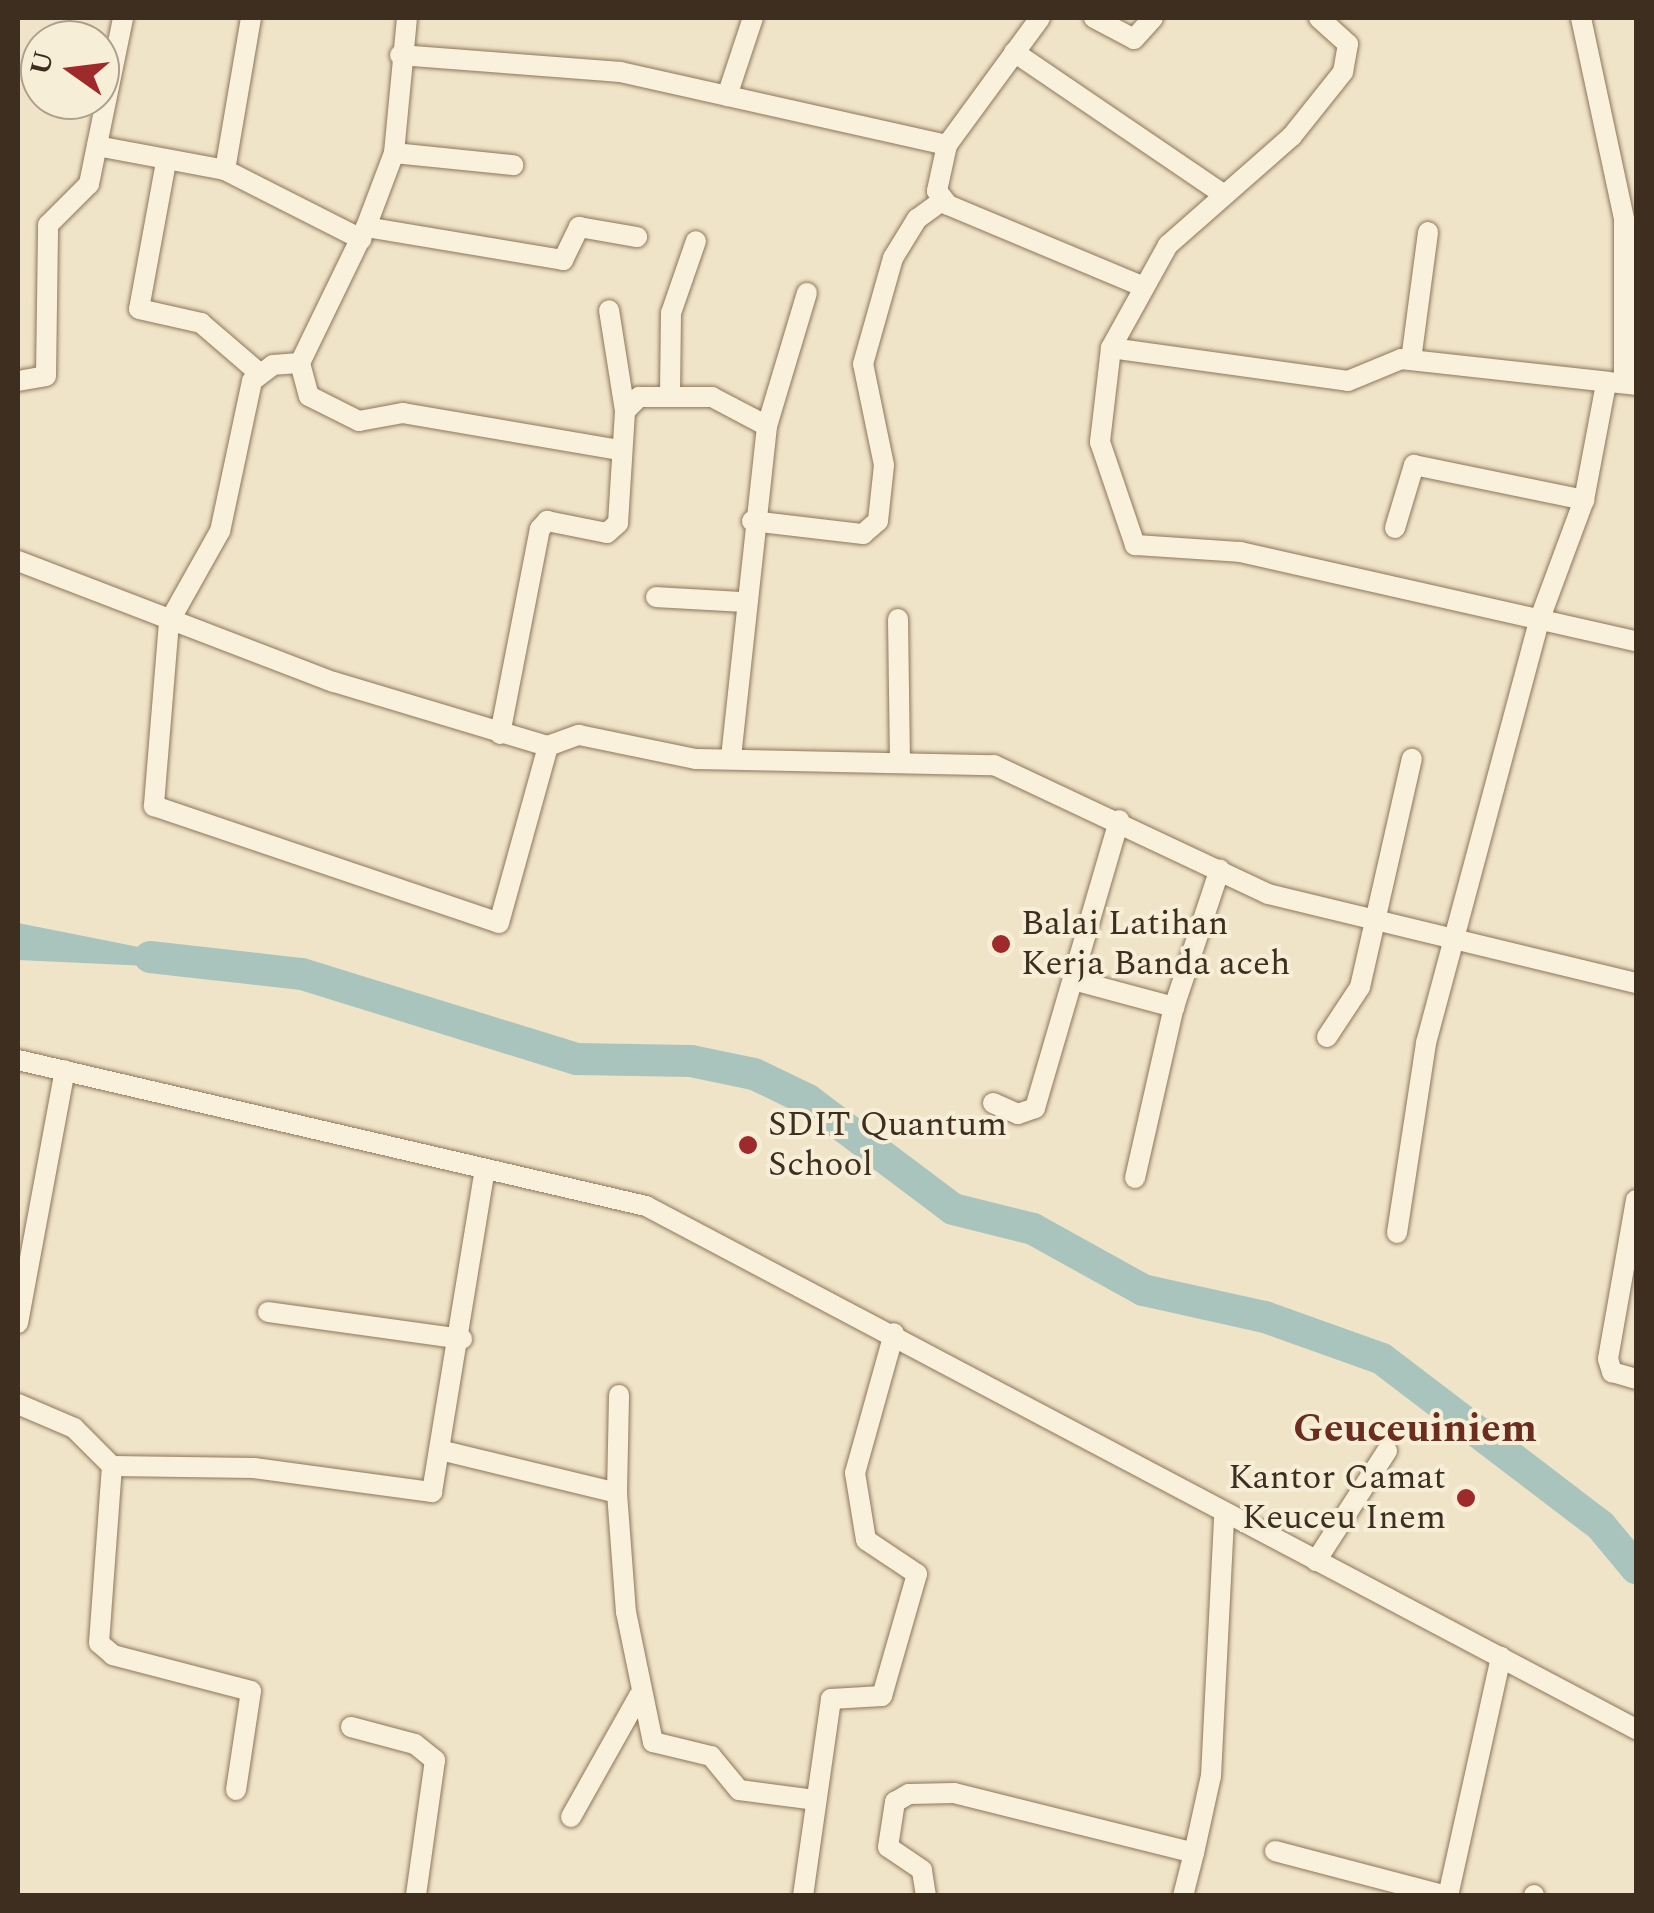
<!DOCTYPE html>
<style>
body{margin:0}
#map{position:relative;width:1654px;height:1913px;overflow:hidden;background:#f0e4c8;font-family:Spectral,serif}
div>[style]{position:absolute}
.water>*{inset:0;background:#a9c4bc}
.river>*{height:32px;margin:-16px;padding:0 16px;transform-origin:16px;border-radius:16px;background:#a9c4bc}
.roads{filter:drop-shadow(0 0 2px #8d765c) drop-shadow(0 0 2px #8d765c)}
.minor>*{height:20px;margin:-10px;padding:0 10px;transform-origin:10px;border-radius:10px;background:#faf1dc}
.dots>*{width:28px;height:28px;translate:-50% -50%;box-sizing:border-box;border:5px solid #f7eed8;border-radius:50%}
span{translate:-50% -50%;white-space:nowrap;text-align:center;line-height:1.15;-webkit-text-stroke:8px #f7eed8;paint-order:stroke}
.poi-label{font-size:35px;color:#3d2e20}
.left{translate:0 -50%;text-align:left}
.right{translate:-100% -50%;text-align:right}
.quarter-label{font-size:40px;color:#6b2e1e;font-weight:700}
.frame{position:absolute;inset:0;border:20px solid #3d2e20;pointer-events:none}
.north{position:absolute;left:20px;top:20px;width:100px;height:100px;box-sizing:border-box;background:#f7eed8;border:2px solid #ada18e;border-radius:50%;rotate:284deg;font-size:28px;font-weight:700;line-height:40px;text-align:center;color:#3d2e20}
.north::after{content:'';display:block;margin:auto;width:35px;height:45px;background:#9e2a2b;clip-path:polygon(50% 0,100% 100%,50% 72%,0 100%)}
</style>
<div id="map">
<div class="water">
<div style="clip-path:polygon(18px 923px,194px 958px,191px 968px,18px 960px)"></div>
</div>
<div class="river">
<div style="left:150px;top:957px;width:153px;rotate:6.4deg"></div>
<div style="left:302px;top:974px;width:287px;rotate:17.2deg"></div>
<div style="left:576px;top:1059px;width:115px;rotate:1deg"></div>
<div style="left:691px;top:1061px;width:64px;rotate:11.7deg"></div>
<div style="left:754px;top:1074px;width:60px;rotate:25.7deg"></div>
<div style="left:808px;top:1100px;width:181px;rotate:36.9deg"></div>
<div style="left:953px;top:1209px;width:82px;rotate:14deg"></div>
<div style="left:1033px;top:1229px;width:126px;rotate:29deg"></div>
<div style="left:1143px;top:1290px;width:125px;rotate:12.5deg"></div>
<div style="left:1265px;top:1317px;width:124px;rotate:19.7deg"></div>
<div style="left:1382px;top:1359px;width:275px;rotate:37.3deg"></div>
<div style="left:1601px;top:1526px;width:55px;rotate:50.2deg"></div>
</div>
<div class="roads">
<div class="minor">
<div style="left:407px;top:18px;width:136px;rotate:95.5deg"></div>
<div style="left:394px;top:153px;width:79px;rotate:110.7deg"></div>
<div style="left:366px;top:227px;width:151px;rotate:115.9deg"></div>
<div style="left:300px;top:363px;width:27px;rotate:176deg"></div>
<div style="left:273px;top:365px;width:26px;rotate:143deg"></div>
<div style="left:252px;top:381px;width:153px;rotate:102deg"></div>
<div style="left:220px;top:531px;width:104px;rotate:119.3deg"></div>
<div style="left:169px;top:622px;width:185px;rotate:94.7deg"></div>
<div style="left:154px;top:806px;width:364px;rotate:18.7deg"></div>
<div style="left:499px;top:923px;width:184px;rotate:-74.5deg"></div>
<div style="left:1040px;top:18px;width:157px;rotate:126.2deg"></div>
<div style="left:947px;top:145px;width:47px;rotate:102.3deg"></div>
<div style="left:937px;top:191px;width:18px;rotate:52deg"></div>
<div style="left:948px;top:205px;width:207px;rotate:22.7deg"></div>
<div style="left:1094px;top:18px;width:45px;rotate:27.7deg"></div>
<div style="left:1134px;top:39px;width:28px;rotate:-48deg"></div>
<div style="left:1319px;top:18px;width:39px;rotate:42deg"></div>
<div style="left:1348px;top:44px;width:28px;rotate:100deg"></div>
<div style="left:1343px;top:72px;width:82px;rotate:128.6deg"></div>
<div style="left:1292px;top:136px;width:165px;rotate:138.7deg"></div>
<div style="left:1168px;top:245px;width:118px;rotate:119deg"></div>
<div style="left:1111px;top:348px;width:239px;rotate:7.9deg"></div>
<div style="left:1348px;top:381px;width:57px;rotate:-22.5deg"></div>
<div style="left:1401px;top:359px;width:236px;rotate:6.3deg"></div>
<div style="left:1581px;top:18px;width:206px;rotate:77.9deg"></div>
<div style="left:1624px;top:219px;width:162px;rotate:90deg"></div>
<div style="left:1014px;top:52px;width:253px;rotate:34.2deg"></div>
<div style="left:400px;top:55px;width:221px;rotate:4.4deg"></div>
<div style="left:620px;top:72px;width:335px;rotate:12.6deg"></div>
<div style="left:727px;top:96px;width:82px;rotate:-71.6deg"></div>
<div style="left:97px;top:146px;width:130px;rotate:10.6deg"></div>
<div style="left:225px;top:170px;width:153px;rotate:26.9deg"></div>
<div style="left:394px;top:153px;width:120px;rotate:5.8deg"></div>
<div style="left:166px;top:162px;width:149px;rotate:100.4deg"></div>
<div style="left:139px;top:309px;width:64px;rotate:12.7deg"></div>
<div style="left:201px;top:323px;width:75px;rotate:40.7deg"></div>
<div style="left:225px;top:170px;width:154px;rotate:-80.3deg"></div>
<div style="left:366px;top:227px;width:200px;rotate:9.5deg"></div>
<div style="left:563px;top:260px;width:37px;rotate:-64deg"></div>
<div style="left:579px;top:227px;width:59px;rotate:9.8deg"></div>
<div style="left:1111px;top:348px;width:95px;rotate:96.7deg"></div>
<div style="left:1100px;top:442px;width:109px;rotate:71.2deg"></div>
<div style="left:1135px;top:545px;width:105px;rotate:3.8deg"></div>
<div style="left:1240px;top:552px;width:406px;rotate:12.7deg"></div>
<div style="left:1411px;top:360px;width:129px;rotate:-82.4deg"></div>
<div style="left:300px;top:363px;width:34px;rotate:75deg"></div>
<div style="left:309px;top:396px;width:56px;rotate:26.6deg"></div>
<div style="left:359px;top:421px;width:45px;rotate:-10.3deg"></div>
<div style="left:403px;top:413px;width:219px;rotate:9.7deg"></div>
<div style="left:18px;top:381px;width:28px;rotate:-10deg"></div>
<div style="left:46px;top:376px;width:151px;rotate:-89.2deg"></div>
<div style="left:48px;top:225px;width:58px;rotate:-45deg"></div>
<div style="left:89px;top:184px;width:169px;rotate:-78.4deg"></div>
<div style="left:670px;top:394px;width:81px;rotate:-89.3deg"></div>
<div style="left:671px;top:313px;width:76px;rotate:-70.9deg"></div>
<div style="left:625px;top:411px;width:20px;rotate:-45deg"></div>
<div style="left:639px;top:397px;width:73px"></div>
<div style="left:712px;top:397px;width:62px;rotate:27.8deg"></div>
<div style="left:767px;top:426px;width:333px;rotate:96.2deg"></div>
<div style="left:767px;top:426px;width:139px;rotate:-73.3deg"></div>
<div style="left:752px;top:521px;width:112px;rotate:6.7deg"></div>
<div style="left:863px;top:534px;width:20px;rotate:-41deg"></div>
<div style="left:878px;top:521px;width:56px;rotate:-83.9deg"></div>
<div style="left:884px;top:465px;width:103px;rotate:-101.7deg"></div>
<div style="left:863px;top:364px;width:110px;rotate:-74.2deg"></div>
<div style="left:893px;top:258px;width:46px;rotate:-58.4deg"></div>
<div style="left:917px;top:219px;width:31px;rotate:-36deg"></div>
<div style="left:1395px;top:528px;width:66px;rotate:-73.2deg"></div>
<div style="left:1414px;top:465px;width:174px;rotate:11.6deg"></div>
<div style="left:18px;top:561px;width:338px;rotate:21deg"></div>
<div style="left:334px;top:682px;width:223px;rotate:16.7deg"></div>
<div style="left:548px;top:746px;width:33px;rotate:-20deg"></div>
<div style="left:579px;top:735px;width:119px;rotate:11.6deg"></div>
<div style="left:696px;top:759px;width:298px;rotate:1.2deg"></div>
<div style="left:994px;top:765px;width:303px;rotate:25.2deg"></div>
<div style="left:1268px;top:894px;width:379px;rotate:13.6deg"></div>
<div style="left:656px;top:597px;width:88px;rotate:3.3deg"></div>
<div style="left:898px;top:619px;width:140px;rotate:89.2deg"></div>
<div style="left:500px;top:734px;width:209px;rotate:-79deg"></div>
<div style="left:540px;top:529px;width:11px;rotate:-49deg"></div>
<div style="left:547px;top:521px;width:61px;rotate:11.3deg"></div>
<div style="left:607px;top:533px;width:15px;rotate:-42deg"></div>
<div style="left:618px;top:523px;width:112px;rotate:-86.4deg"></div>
<div style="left:625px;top:411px;width:102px;rotate:-99deg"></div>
<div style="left:1073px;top:980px;width:105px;rotate:15deg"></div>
<div style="left:1327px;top:1037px;width:60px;rotate:-56.6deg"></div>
<div style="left:1360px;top:987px;width:234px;rotate:-77.2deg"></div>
<div style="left:18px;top:1060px;width:645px;rotate:13.09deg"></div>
<div style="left:646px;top:1206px;width:1120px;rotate:27.85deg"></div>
<div style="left:993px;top:1103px;width:27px;rotate:24deg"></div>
<div style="left:1018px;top:1114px;width:18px;rotate:-19deg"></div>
<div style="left:1035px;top:1108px;width:300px;rotate:-73.7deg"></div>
<div style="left:1135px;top:1178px;width:175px;rotate:-77.2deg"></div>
<div style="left:1174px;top:1007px;width:145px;rotate:-71.6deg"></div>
<div style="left:1636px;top:1200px;width:161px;rotate:100deg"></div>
<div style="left:1608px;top:1359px;width:14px;rotate:73deg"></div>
<div style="left:1612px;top:1372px;width:25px;rotate:16deg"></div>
<div style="left:1397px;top:1233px;width:192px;rotate:-81.3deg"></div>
<div style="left:1426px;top:1043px;width:437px;rotate:-75deg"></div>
<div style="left:1539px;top:621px;width:129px;rotate:-69.6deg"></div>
<div style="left:1584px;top:500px;width:118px;rotate:-79.3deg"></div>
<div style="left:268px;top:1312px;width:196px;rotate:7.9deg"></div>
<div style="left:18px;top:1323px;width:257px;rotate:-79.5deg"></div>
<div style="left:18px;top:1404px;width:61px;rotate:23.2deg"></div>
<div style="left:74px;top:1428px;width:54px;rotate:45deg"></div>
<div style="left:444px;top:1451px;width:178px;rotate:13.6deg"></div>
<div style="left:617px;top:1493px;width:119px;rotate:85.7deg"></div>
<div style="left:626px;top:1612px;width:133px;rotate:78.3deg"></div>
<div style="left:653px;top:1742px;width:60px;rotate:13.6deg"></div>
<div style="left:711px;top:1756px;width:44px;rotate:50.5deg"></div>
<div style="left:739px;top:1790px;width:78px;rotate:7.4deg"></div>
<div style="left:617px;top:1493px;width:98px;rotate:-88.8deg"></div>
<div style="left:1316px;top:1561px;width:131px;rotate:-57.2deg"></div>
<div style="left:351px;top:1727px;width:66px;rotate:14.9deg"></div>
<div style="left:415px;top:1744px;width:26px;rotate:39deg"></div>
<div style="left:435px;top:1760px;width:137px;rotate:98deg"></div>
<div style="left:236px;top:1790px;width:100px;rotate:-81.4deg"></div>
<div style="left:251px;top:1691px;width:143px;rotate:-165.4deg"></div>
<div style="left:113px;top:1655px;width:18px;rotate:-139deg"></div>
<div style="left:99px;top:1643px;width:177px;rotate:-85.8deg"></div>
<div style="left:112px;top:1466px;width:142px;rotate:0.8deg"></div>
<div style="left:254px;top:1468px;width:180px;rotate:7.7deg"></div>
<div style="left:432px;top:1492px;width:327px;rotate:-80.7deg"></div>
<div style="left:571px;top:1817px;width:139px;rotate:-60.7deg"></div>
<div style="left:1275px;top:1851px;width:177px;rotate:14.7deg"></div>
<div style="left:803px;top:1896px;width:199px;rotate:-81.9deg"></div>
<div style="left:831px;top:1699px;width:51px;rotate:-3.4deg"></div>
<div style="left:882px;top:1696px;width:127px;rotate:-74deg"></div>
<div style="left:917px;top:1574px;width:61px;rotate:-146.3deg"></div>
<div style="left:866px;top:1540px;width:68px;rotate:-99.3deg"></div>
<div style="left:855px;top:1473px;width:145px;rotate:-74.4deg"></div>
<div style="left:926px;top:1896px;width:26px;rotate:-99deg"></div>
<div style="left:922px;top:1870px;width:41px;rotate:-145.9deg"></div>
<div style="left:888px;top:1847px;width:46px;rotate:-81.2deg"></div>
<div style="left:895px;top:1802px;width:16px;rotate:-30deg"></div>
<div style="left:909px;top:1794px;width:45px;rotate:-1.3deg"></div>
<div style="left:954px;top:1793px;width:247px;rotate:14deg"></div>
<div style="left:1194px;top:1853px;width:79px;rotate:-77.6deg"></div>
<div style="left:1211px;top:1776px;width:261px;rotate:-87.1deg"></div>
<div style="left:1183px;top:1896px;width:44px;rotate:-75.7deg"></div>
<div style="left:1448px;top:1896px;width:245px;rotate:-77.5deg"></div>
<div style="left:1534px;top:1896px;width:1px;rotate:-90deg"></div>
</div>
</div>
<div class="dots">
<div style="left:1001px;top:944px;background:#9e2a2b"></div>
<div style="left:748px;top:1145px;background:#9e2a2b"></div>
<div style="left:1466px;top:1498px;background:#9e2a2b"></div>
</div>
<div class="poi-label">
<span class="left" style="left:1021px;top:944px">Balai Latihan<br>Kerja Banda aceh</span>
<span class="left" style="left:768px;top:1145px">SDIT Quantum<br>School</span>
<span class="right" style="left:1446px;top:1498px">Kantor Camat<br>Keuceu Inem</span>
</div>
<div class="quarter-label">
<span style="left:1415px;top:1430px">Geuceuiniem</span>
</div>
<div class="frame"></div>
<div class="north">U</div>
</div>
